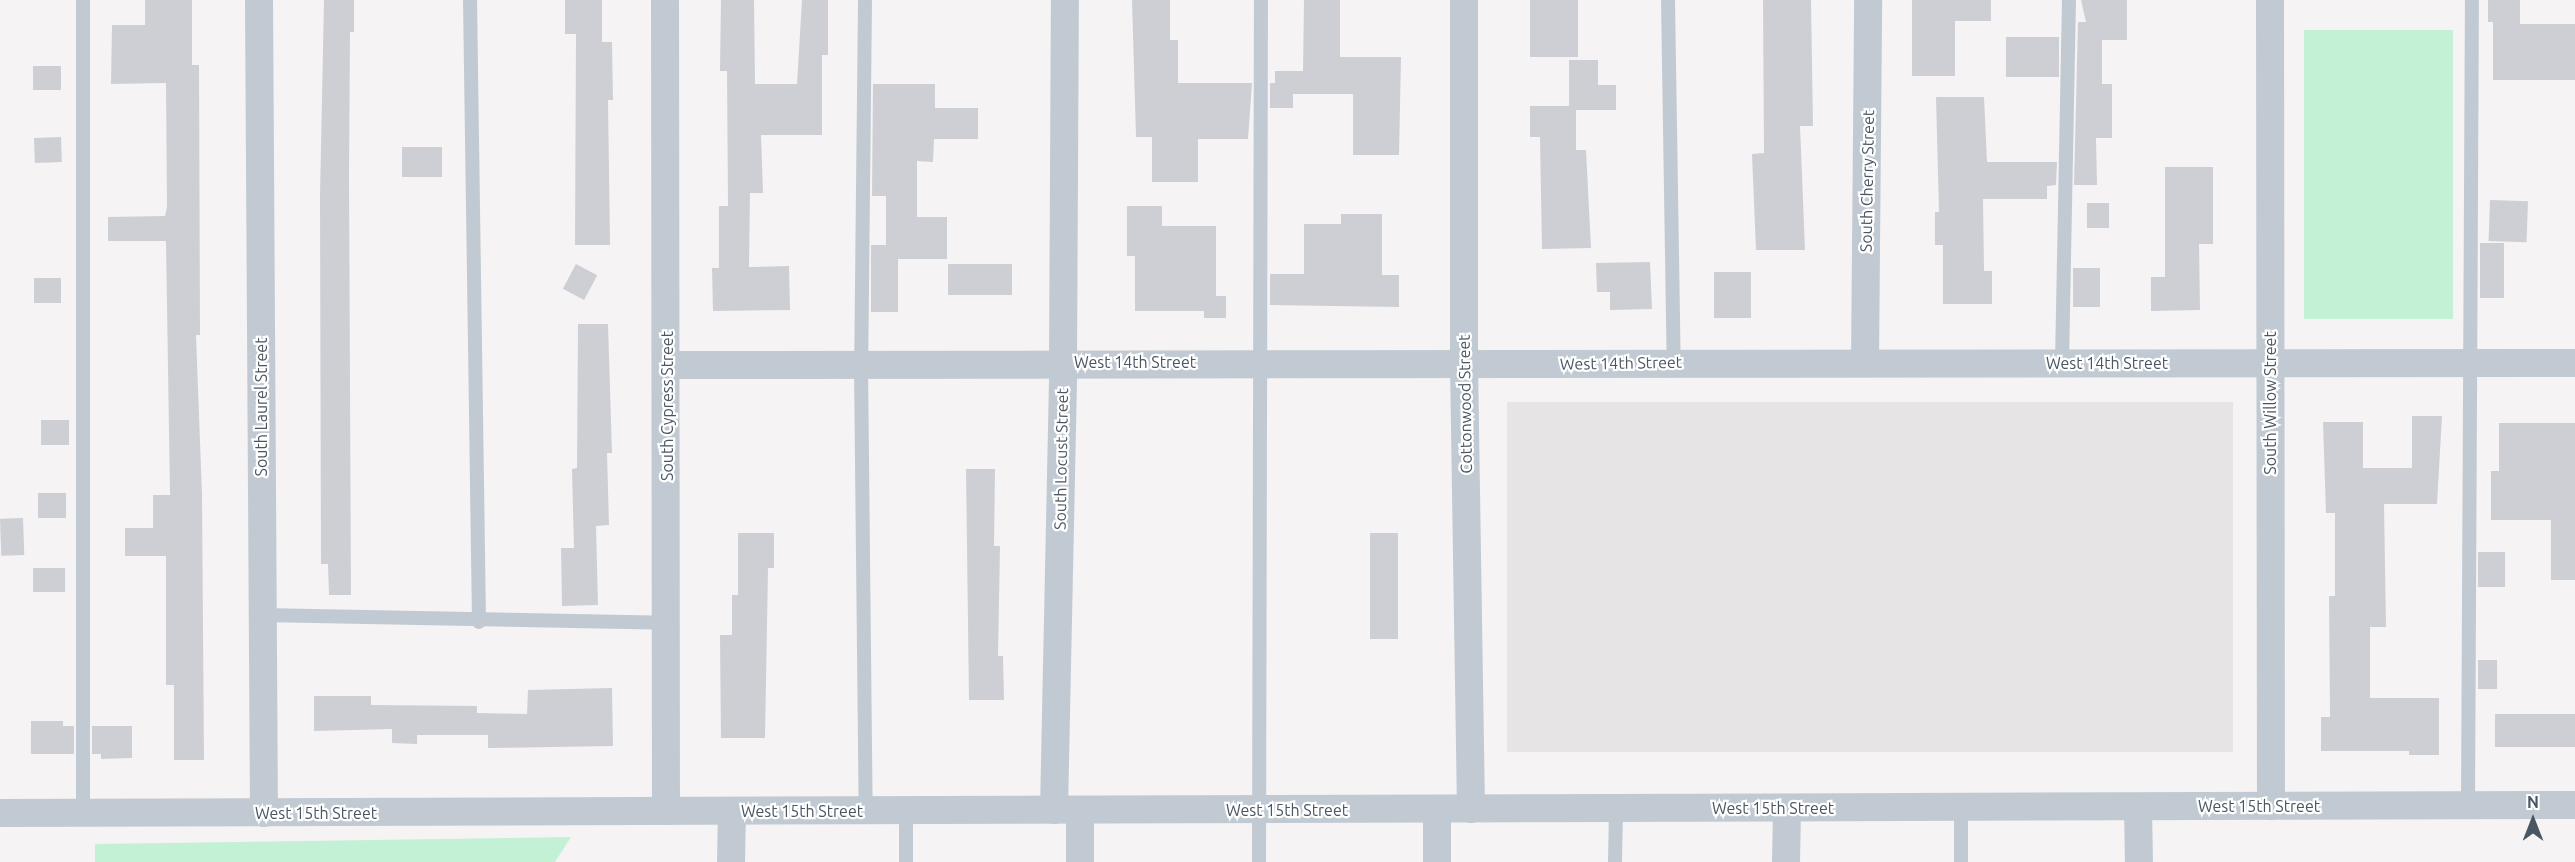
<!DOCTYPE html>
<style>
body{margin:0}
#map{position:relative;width:2575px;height:862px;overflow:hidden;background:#f5f3f3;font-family:Ubuntu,sans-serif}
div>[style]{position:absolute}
.education>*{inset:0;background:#e6e4e5;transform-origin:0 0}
.green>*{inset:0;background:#c3f1d5;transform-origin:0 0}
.building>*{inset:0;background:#cdcfd5;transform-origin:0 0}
.service>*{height:14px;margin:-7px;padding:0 7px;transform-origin:7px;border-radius:7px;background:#c1cad2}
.minor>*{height:28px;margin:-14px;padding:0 14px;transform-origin:14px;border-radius:14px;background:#c1cad2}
span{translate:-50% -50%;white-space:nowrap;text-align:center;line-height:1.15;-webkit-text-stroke:4.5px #fff;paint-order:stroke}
.street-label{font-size:16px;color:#4a5661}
.north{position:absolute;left:2503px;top:790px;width:60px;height:60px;-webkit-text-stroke:4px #fff;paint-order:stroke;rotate:0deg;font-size:16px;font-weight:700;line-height:24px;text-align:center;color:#4a5661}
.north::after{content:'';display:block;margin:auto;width:21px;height:27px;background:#4a5661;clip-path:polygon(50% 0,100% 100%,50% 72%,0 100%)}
</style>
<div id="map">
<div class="education">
<div style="left:2233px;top:402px;width:350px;height:726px;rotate:90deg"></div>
</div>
<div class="green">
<div style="left:2453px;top:30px;width:289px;height:149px;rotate:90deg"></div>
<div style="clip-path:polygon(571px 837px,555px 862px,95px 862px,95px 844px)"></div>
</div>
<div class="building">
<div style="clip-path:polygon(145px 0,192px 0,192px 65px,199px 65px,200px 335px,196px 335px,202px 495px,204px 760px,174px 760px,174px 685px,166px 685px,166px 556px,125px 556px,125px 528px,153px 528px,153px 495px,170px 495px,166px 241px,108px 241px,108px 217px,165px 216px,167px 207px,166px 83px,111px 84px,112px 25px,145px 25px)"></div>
<div style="clip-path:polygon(324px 0,354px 0,354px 32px,350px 32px,349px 175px,351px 595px,329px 595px,328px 564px,321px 564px,320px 196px)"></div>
<div style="clip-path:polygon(565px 0,602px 0,602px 42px,612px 42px,613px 100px,608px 100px,610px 245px,575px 245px,576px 34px,565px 34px)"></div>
<div style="clip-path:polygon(721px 0,754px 0,755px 84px,797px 84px,802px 0,828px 0,828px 55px,822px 55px,822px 135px,761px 135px,763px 193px,750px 193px,749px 267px,789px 266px,790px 310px,713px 311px,712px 268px,719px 268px,719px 206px,728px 206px,727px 71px,720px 71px)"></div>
<div style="clip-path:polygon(1132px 0,1170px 0,1170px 40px,1178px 40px,1178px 83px,1252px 83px,1248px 139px,1198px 139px,1198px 182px,1152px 182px,1152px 137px,1136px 137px)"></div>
<div style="clip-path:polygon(1304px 0,1340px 0,1340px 57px,1401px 57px,1399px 155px,1353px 155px,1353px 94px,1293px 94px,1293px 108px,1270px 108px,1270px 83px,1275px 83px,1275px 71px,1303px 71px)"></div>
<div style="left:1530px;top:0;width:48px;height:57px"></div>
<div style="clip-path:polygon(1763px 0,1811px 0,1813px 126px,1800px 126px,1805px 250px,1756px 250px,1752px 154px,1764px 153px)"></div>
<div style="clip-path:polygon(1912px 0,1991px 0,1991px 21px,1955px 21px,1955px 76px,1912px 76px)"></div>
<div style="clip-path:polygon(2081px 0,2127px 0,2127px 40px,2102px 40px,2102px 84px,2112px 84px,2112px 138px,2096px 138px,2097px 185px,2074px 185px,2078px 22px,2086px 22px)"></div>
<div style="clip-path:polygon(2488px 0,2520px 0,2520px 24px,2575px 24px,2575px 80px,2493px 80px,2493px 22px,2488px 22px)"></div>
<div style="left:2006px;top:37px;width:53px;height:40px"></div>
<div style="clip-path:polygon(1569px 60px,1598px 60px,1598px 85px,1616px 85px,1616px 110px,1576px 110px,1576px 150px,1586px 150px,1591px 248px,1542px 249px,1540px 137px,1530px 137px,1530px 106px,1569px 106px)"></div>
<div style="left:33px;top:66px;width:28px;height:24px"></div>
<div style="clip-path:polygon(873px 84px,935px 84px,935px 108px,978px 108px,978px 139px,934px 139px,933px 162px,917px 161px,917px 217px,947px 217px,947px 259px,898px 259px,898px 312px,871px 312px,871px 245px,886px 245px,886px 196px,872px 196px)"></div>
<div style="clip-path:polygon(1936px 97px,1984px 97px,1987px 162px,2057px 162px,2056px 185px,2047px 186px,2047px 199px,1983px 199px,1984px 271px,1992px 271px,1992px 304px,1943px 304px,1943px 245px,1935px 245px,1935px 212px,1939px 212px)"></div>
<div style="left:61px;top:137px;width:25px;height:27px;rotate:88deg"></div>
<div style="left:402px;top:147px;width:40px;height:30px"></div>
<div style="clip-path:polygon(2165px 167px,2213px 167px,2213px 244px,2199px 244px,2200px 310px,2151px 311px,2151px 277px,2165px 277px)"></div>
<div style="left:2490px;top:200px;width:38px;height:41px;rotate:2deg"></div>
<div style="left:2087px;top:203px;width:22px;height:25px"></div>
<div style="clip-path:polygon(1127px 206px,1162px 206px,1162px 226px,1216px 226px,1216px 296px,1226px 296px,1226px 318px,1204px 318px,1204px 311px,1135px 311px,1135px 256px,1127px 256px)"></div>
<div style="clip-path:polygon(1341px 214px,1382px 214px,1382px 275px,1399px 275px,1399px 307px,1270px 305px,1270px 274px,1304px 274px,1304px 224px,1341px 224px)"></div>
<div style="left:2480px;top:243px;width:24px;height:55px"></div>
<div style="clip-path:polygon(1650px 262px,1652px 309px,1610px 310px,1610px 292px,1597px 292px,1596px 263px)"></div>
<div style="left:576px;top:264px;width:24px;height:28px;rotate:28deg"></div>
<div style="left:948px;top:264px;width:64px;height:31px"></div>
<div style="left:2073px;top:268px;width:27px;height:39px"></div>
<div style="left:1714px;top:272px;width:37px;height:46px"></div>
<div style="left:34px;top:278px;width:27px;height:25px"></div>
<div style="clip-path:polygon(578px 324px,608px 324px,612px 453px,607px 453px,609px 525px,596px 526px,598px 605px,562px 606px,561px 548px,574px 548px,572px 469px,577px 468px)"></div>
<div style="clip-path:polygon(2412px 416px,2442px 416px,2437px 504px,2384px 504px,2386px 627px,2370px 627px,2370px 698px,2439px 698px,2439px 755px,2409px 755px,2409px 751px,2321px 751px,2321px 717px,2330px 717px,2329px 596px,2335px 596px,2335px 513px,2326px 513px,2323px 422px,2363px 422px,2363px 468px,2412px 468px)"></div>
<div style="left:69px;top:420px;width:25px;height:28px;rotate:90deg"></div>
<div style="clip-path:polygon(2499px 423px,2575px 423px,2575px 580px,2551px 580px,2551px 520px,2491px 520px,2491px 471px,2499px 471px)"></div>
<div style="clip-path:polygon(966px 469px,995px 469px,994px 546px,1000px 546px,998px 656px,1003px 656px,1004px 700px,969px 700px)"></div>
<div style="left:38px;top:493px;width:28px;height:25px"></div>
<div style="left:23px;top:518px;width:37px;height:23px;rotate:88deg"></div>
<div style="clip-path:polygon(738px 533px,774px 533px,774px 568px,768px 568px,765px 738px,721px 738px,720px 635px,732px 635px,732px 595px,738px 595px)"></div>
<div style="left:1370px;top:533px;width:28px;height:106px"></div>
<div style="left:2478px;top:552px;width:27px;height:35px"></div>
<div style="left:33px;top:568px;width:32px;height:24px"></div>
<div style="left:2478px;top:660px;width:19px;height:29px"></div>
<div style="clip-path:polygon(612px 688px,613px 746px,488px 748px,488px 735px,417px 735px,417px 744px,392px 743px,392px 729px,314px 731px,314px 696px,371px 696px,371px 705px,477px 706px,477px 713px,527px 714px,528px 690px)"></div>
<div style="left:2495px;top:714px;width:80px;height:33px"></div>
<div style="clip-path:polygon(31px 721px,63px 721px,63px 726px,74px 726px,74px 754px,31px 754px)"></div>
<div style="clip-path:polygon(92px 726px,132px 726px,132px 758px,101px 759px,101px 754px,92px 754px)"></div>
</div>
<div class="service">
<div style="left:83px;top:0;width:812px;rotate:90deg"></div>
<div style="left:470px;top:0;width:622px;rotate:89.17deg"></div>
<div style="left:865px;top:0;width:364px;rotate:90.6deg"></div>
<div style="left:861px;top:364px;width:447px;rotate:89.4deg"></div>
<div style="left:1668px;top:0;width:362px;rotate:89.1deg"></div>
<div style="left:2062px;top:363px;width:363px;rotate:-88.9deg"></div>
<div style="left:261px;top:615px;width:405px;rotate:1.1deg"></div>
<div style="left:2468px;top:806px;width:806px;rotate:-89.72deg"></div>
<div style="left:906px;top:811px;width:51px;rotate:90deg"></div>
<div style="left:1259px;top:862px;width:862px;rotate:-89.87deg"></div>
<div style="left:1615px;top:862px;width:54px;rotate:-88.9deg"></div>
<div style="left:1961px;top:862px;width:54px;rotate:-90deg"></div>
</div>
<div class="minor">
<div style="left:259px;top:0;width:813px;rotate:89.65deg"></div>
<div style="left:665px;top:0;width:811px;rotate:89.93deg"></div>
<div style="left:1464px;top:0;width:364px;rotate:90deg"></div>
<div style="left:1464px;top:364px;width:445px;rotate:89.1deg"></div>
<div style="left:2270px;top:0;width:806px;rotate:89.93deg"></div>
<div style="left:1865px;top:363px;width:363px;rotate:-89.5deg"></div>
<div style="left:668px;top:365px;width:1907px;rotate:-0.06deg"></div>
<div style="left:2138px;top:807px;width:55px;rotate:89deg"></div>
<div style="left:1054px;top:810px;width:447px;rotate:-88.8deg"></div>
<div style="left:1063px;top:363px;width:363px;rotate:-89.7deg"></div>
<div style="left:1080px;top:810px;width:52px;rotate:90deg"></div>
<div style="left:0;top:813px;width:2575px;rotate:-0.18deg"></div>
<div style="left:731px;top:862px;width:51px;rotate:-88.9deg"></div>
<div style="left:1437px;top:862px;width:53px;rotate:-90deg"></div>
<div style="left:1786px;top:862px;width:54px;rotate:-88.9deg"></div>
</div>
<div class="street-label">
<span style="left:1867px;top:181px;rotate:-89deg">South Cherry Street</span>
<span style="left:1135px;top:362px">West 14th Street</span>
<span style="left:1621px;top:363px;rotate:-1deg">West 14th Street</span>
<span style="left:2107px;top:363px">West 14th Street</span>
<span style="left:2270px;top:403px;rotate:-90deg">South Willow Street</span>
<span style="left:1465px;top:404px;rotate:-91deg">Cottonwood Street</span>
<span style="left:667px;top:406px;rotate:-90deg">South Cypress Street</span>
<span style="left:261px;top:407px;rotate:-90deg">South Laurel Street</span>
<span style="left:1061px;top:459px;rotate:-89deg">South Locust Street</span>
<span style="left:2259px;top:806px">West 15th Street</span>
<span style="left:1773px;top:808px">West 15th Street</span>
<span style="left:1287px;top:810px">West 15th Street</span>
<span style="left:802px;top:811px">West 15th Street</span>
<span style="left:316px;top:813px">West 15th Street</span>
</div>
<div class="north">N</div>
</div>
